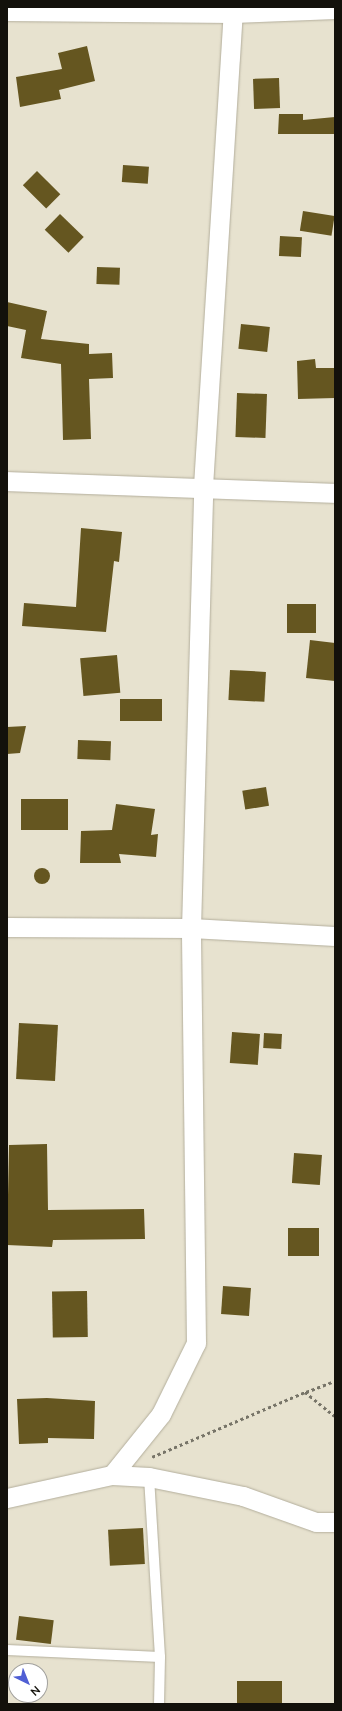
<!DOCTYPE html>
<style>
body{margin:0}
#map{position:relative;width:342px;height:1711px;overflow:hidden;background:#e7e2cf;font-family:Mulish,sans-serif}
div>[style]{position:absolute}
.building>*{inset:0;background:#655620;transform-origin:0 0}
.round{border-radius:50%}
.path>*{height:2.5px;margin-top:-1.25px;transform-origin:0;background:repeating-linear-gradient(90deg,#777468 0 3px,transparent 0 6px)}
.roads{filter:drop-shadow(0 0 1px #b3ae9c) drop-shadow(0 0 1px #b3ae9c)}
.service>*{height:10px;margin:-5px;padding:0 5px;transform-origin:5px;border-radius:5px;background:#fff}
.minor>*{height:19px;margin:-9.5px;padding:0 9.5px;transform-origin:9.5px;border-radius:9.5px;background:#fff}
span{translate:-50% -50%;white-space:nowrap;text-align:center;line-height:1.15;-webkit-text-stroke:4px #fff;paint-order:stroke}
.frame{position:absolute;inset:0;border:8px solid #13110b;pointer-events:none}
.north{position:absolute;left:8px;top:1663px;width:40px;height:40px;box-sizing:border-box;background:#fff;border:1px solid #a1a09d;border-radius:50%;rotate:137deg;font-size:11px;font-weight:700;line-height:16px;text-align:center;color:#13110b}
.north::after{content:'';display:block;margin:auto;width:14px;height:18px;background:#505fd4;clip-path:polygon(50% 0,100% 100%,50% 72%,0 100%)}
</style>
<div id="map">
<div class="building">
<div style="clip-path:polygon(87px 46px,95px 81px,59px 90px,61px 99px,20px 107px,16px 77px,62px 69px,58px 53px)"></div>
<div style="left:279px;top:78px;width:30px;height:26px;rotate:88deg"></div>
<div style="clip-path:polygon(279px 114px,303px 114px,303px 120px,335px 117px,335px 134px,278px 134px)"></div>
<div style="left:123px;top:165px;width:26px;height:17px;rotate:4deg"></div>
<div style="left:37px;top:171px;width:33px;height:20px;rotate:45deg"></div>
<div style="left:303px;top:211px;width:32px;height:20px;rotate:9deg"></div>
<div style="left:60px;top:214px;width:33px;height:22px;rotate:44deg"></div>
<div style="left:280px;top:236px;width:22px;height:20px;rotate:3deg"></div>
<div style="left:97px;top:267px;width:23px;height:17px;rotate:2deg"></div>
<div style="clip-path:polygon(7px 302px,47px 311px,41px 339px,89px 344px,89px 354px,112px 353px,113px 378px,89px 379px,91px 439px,63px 440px,61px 364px,21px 358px,26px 330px,7px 326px)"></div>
<div style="left:241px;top:324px;width:29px;height:25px;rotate:6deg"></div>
<div style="clip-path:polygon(315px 359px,316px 368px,335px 368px,335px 398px,298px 399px,297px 361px)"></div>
<div style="left:237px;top:393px;width:30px;height:44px;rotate:2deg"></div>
<div style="clip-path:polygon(81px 528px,122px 532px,119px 562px,114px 561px,106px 632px,22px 626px,24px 603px,76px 607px)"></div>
<div style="left:287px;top:604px;width:29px;height:29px"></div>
<div style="clip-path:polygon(310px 640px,335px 643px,335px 681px,306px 678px)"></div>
<div style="left:117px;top:655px;width:38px;height:37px;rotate:85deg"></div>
<div style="left:230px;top:670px;width:36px;height:30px;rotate:3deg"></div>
<div style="left:120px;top:699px;width:42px;height:22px"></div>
<div style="clip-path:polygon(26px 726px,20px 753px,7px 754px,7px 727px)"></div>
<div style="left:78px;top:740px;width:33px;height:19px;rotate:2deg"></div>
<div style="left:266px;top:787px;width:19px;height:24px;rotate:81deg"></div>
<div style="left:21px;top:799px;width:47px;height:31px"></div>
<div style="clip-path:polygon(116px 804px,155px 809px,151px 835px,158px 834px,156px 857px,119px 854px,121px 863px,80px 863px,81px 831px,112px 830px)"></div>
<div class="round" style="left:34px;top:868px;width:16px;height:16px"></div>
<div style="left:19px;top:1023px;width:39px;height:56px;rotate:3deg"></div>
<div style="left:232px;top:1032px;width:28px;height:31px;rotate:4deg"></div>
<div style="left:264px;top:1033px;width:18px;height:15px;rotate:3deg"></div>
<div style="clip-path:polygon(47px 1144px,48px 1210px,144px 1209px,145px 1239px,53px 1240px,52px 1247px,7px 1245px,9px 1145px)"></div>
<div style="left:294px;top:1153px;width:28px;height:30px;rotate:4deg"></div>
<div style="left:288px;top:1228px;width:31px;height:28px"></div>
<div style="left:223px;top:1286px;width:28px;height:28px;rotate:4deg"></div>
<div style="left:87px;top:1291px;width:46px;height:35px;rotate:89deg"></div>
<div style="clip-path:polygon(47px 1398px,95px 1401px,94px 1439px,48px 1438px,48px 1443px,19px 1444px,17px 1399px)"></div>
<div style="left:143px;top:1528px;width:36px;height:35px;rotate:87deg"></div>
<div style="left:19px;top:1616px;width:35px;height:24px;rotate:7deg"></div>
<div style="left:237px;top:1681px;width:45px;height:23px"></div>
</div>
<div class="path">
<div style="left:306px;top:1392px;width:31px;rotate:-21deg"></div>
<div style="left:152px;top:1457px;width:166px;rotate:-23deg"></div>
<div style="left:305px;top:1392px;width:38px;rotate:39deg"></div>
</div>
<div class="roads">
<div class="service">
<div style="left:149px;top:1477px;width:180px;rotate:86.5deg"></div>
<div style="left:7px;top:1650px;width:153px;rotate:2.6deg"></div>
<div style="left:160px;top:1657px;width:47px;rotate:91.2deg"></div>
</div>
<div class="minor">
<div style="left:7px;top:11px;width:226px;rotate:0.5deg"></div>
<div style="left:233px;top:13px;width:102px;rotate:-2.2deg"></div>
<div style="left:7px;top:481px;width:328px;rotate:2.1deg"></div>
<div style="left:7px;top:927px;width:184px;rotate:0.3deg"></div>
<div style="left:191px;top:928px;width:144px;rotate:3.2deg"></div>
<div style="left:112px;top:1475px;width:78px;rotate:-51.2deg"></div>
<div style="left:161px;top:1414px;width:79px;rotate:-63.8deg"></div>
<div style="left:196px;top:1343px;width:415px;rotate:-90.7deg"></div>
<div style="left:191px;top:928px;width:442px;rotate:-88.4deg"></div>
<div style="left:203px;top:486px;width:480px;rotate:-86.4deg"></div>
<div style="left:7px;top:1498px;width:107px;rotate:-12.4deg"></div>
<div style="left:112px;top:1475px;width:37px;rotate:3deg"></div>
<div style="left:149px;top:1477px;width:96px;rotate:11.4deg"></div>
<div style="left:243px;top:1496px;width:77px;rotate:19.6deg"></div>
<div style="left:316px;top:1522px;width:19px"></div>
</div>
</div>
<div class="frame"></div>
<div class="north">N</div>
</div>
